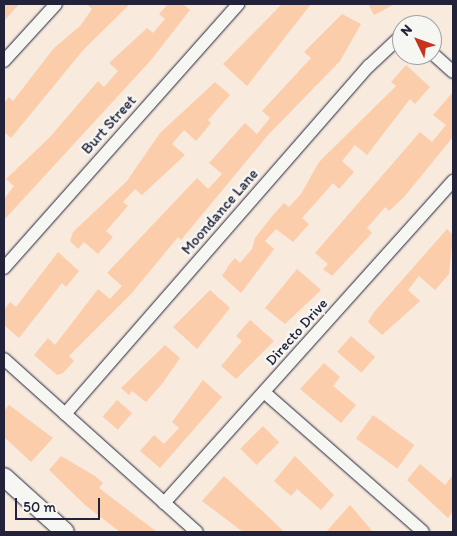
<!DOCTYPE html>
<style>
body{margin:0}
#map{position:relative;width:457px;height:536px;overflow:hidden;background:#f8eadd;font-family:Itim,sans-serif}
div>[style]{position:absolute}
.building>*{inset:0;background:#fccdab;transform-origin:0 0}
.roads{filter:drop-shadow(0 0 1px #22223b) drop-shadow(0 0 1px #22223b)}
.street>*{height:12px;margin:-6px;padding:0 6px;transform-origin:6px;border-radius:6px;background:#f6f6f2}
.secondary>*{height:18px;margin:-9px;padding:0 9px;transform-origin:9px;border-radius:9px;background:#f6f6f2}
span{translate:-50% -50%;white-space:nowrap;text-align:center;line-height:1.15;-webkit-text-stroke:5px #f6f6f2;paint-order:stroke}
.street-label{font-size:15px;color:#22223b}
.frame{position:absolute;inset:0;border:5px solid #22223b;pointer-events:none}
.north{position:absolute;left:392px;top:15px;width:50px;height:50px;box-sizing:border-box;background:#f6f6f2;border:1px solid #a1a1a9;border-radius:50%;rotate:312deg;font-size:14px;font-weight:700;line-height:20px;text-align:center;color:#22223b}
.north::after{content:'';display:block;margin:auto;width:18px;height:22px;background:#c8321e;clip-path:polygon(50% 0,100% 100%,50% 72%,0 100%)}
.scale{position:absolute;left:15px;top:498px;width:85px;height:22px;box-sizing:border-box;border:2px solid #22223b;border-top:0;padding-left:6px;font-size:15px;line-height:18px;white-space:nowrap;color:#22223b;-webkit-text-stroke:4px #f6f6f2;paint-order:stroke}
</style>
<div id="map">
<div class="building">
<div style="clip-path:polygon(4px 4px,19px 4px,4px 21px)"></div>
<div style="clip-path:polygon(86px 4px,130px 4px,84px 49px,11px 138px,4px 132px,4px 103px,9px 97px,13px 101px,54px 48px,80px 26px,92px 9px)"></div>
<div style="clip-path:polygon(168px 4px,183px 4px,190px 10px,151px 60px,4px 220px,4px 199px,14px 186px,6px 179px,50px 137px,98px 81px,104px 87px,118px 71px,109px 63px,147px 28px,153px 33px,165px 19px,159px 14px)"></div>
<div style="clip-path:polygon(282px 4px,311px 4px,247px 86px,223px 64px)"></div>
<div style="clip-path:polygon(368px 4px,395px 4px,374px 15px)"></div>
<div style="clip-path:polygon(342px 14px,361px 24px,340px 61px,268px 135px,181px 240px,178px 237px,131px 294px,69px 356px,74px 361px,63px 373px,57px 375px,34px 355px,48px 338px,55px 345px,98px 289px,110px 299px,122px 286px,107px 273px,197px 178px,208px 189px,222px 174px,209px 163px,245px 123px,257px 134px,270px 118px,262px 111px,311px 58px,304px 52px)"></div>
<div style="clip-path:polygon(406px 65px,430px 87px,415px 104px,410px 99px,367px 155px,355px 145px,342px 161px,354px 172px,339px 189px,333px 183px,302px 218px,309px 224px,293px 242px,276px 229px,265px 241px,274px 249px,241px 293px,222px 276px,229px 265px,235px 258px,240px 263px,252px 249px,255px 238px,273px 215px,284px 203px,289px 207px,301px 194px,319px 162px,396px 86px,391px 82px)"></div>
<div style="clip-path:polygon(215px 82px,230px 95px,208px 120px,211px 123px,196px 141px,184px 130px,172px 144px,185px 155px,142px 195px,135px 189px,123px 202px,128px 206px,106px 231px,113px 237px,98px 254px,84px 242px,78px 249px,70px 241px,73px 232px,127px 181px,160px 133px)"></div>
<div style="clip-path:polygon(453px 92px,453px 137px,404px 197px,389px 211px,385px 207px,367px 228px,372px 233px,332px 276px,323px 269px,328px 264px,315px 253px,420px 132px,432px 142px,446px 125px,433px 115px)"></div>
<div style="clip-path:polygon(447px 229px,453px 235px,449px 274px,435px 290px,419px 276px,408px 290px,420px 301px,382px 335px,368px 322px,374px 312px)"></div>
<div style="clip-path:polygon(58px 252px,79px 271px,66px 287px,62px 283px,19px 338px,4px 325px,4px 310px,10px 302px,16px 307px)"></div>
<div style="clip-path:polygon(297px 269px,321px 290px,285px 324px,265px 308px)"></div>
<div style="clip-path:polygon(210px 290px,230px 308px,197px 349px,173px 327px)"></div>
<div style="clip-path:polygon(250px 320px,274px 341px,236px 379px,221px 366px,242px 341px,236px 336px)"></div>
<div style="left:351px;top:336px;width:32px;height:21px;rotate:41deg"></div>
<div style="clip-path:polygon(165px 345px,180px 358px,162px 384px,146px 402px,132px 391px,129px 395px,121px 388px)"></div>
<div style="clip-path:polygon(324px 363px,340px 377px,333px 386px,356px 405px,341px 423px,300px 389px)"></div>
<div style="clip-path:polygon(203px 380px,222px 397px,160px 468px,140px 451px,154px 435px,164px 444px,179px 428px,172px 422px)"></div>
<div style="left:117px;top:400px;width:20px;height:22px;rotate:41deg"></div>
<div style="clip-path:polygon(9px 405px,53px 438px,31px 462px,4px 437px,4px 411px)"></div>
<div style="left:373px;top:415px;width:51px;height:29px;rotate:36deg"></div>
<div style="left:263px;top:426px;width:23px;height:32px;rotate:45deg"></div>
<div style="clip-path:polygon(61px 456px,95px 476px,103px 483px,99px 488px,157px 532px,120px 532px,85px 505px,49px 470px)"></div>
<div style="clip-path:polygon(295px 456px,334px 495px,321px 510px,297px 489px,291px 496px,274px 481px)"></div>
<div style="clip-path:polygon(420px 464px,445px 485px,453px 475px,453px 511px,448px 518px,407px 480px)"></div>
<div style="clip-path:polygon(224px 476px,271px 519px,284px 532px,243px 532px,202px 501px)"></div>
<div style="clip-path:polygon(350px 505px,373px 532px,326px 532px)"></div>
</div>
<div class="roads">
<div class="street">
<div style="left:432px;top:53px;width:28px;rotate:42deg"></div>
<div style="left:4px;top:61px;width:77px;rotate:-47.6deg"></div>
<div style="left:4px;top:268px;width:353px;rotate:-48.4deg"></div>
<div style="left:4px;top:359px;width:259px;rotate:41.9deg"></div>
<div style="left:265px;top:393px;width:210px;rotate:41.3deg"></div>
<div style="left:65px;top:414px;width:462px;rotate:-48.9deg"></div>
<div style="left:369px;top:66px;width:45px;rotate:-43.2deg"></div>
<div style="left:164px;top:503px;width:433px;rotate:-48.1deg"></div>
</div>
<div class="secondary">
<div style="left:4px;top:477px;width:82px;rotate:42deg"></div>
</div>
</div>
<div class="street-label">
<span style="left:109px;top:125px;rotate:-48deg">Burt Street</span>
<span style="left:220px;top:212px;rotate:-49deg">Moondance Lane</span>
<span style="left:297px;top:332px;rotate:-48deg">Directo Drive</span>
</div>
<div class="frame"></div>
<div class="north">N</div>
<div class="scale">50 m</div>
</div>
